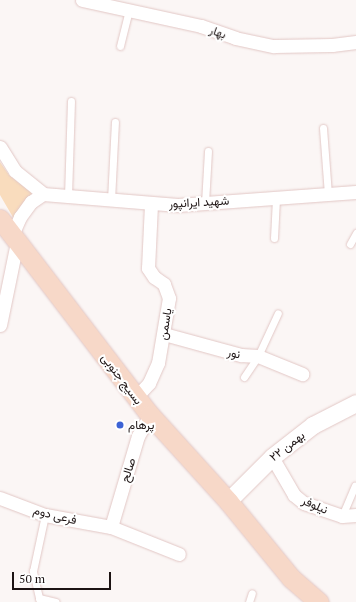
<!DOCTYPE html>
<meta charset="utf-8">
<style>
body{margin:0}
#map{position:relative;width:356px;height:602px;overflow:hidden;background:#fbf6f5;font-family:"PT Serif",Vazirmatn,serif}
div>[style]{position:absolute}
.green>*{inset:0;background:#f9dcbd}
.roads{filter:drop-shadow(0 0 1px #e2c7c5) drop-shadow(0 0 1px #e2c7c5)}
.service>*{height:7px;margin:-3.5px;padding:0 3.5px;transform-origin:3.5px;border-radius:3.5px;background:#fff}
.minor>*{height:13px;margin:-6.5px;padding:0 6.5px;transform-origin:6.5px;border-radius:6.5px;background:#fff}
.tertiary>*{height:17px;margin:-8.5px;padding:0 8.5px;transform-origin:8.5px;border-radius:8.5px;background:#fff}
.secondary>*{height:19px;margin:-9.5px;padding:0 9.5px;transform-origin:9.5px;border-radius:9.5px;background:#f7d8c8}
.dots>*{width:11px;height:11px;translate:-50% -50%;box-sizing:border-box;border:2px solid #fff;border-radius:50%}
span{translate:-50% -50%;white-space:nowrap;text-align:center;line-height:1.15;-webkit-text-stroke:4px #fff;paint-order:stroke}
.street-label{font-size:12px;color:#1c1313}
.poi-label{font-size:12px;color:#1c1313}
.left{translate:0 -50%;text-align:left}
.scale{position:absolute;left:12px;top:572px;width:99px;height:18px;box-sizing:border-box;border:2px solid #1c1313;border-top:0;padding-left:5px;font-size:12px;line-height:14px;white-space:nowrap;color:#1c1313;-webkit-text-stroke:3px #fff;paint-order:stroke}
</style>
<div id="map">
<div class="green">
<div style="clip-path:polygon(0 162px,9px 175px,32px 193px,21px 206px,14px 219px,0 195px)"></div>
</div>
<div class="roads">
<div class="service">
<div style="left:120px;top:46px;width:37px;rotate:-76deg"></div>
<div style="left:323px;top:128px;width:66px;rotate:85.7deg"></div>
<div style="left:68px;top:196px;width:95px;rotate:-88.2deg"></div>
<div style="left:111px;top:200px;width:78px;rotate:-87.1deg"></div>
<div style="left:205px;top:203px;width:52px;rotate:-86.7deg"></div>
<div style="left:274px;top:238px;width:40px;rotate:-87.1deg"></div>
<div style="left:350px;top:244px;width:13px;rotate:-61deg"></div>
<div style="left:244px;top:377px;width:25px;rotate:-56deg"></div>
<div style="left:258px;top:356px;width:47px;rotate:-65.1deg"></div>
<div style="left:342px;top:516px;width:33px;rotate:-67deg"></div>
<div style="left:39px;top:598px;width:17px;rotate:13deg"></div>
<div style="left:40px;top:602px;width:32px;rotate:-103deg"></div>
<div style="left:33px;top:571px;width:57px;rotate:-77.9deg"></div>
<div style="left:249px;top:602px;width:9px;rotate:-72deg"></div>
</div>
<div class="minor">
<div style="left:82px;top:0;width:122px;rotate:12.3deg"></div>
<div style="left:201px;top:26px;width:36px;rotate:19deg"></div>
<div style="left:235px;top:38px;width:40px;rotate:12deg"></div>
<div style="left:274px;top:46px;width:58px;rotate:-1deg"></div>
<div style="left:332px;top:45px;width:24px;rotate:-7deg"></div>
<div style="left:0;top:147px;width:28px;rotate:58deg"></div>
<div style="left:15px;top:171px;width:36px;rotate:39deg"></div>
<div style="left:43px;top:194px;width:135px;rotate:4.7deg"></div>
<div style="left:178px;top:205px;width:178px;rotate:-4.2deg"></div>
<div style="left:12px;top:235px;width:20px;rotate:-66deg"></div>
<div style="left:20px;top:217px;width:19px;rotate:-54deg"></div>
<div style="left:31px;top:202px;width:14px;rotate:-34deg"></div>
<div style="left:0;top:325px;width:85px;rotate:-78.4deg"></div>
<div style="left:164px;top:334px;width:80px;rotate:15.3deg"></div>
<div style="left:241px;top:355px;width:17px;rotate:3deg"></div>
<div style="left:258px;top:356px;width:48px;rotate:22.2deg"></div>
<div style="left:136px;top:397px;width:19px;rotate:-47deg"></div>
<div style="left:149px;top:383px;width:22px;rotate:-66deg"></div>
<div style="left:158px;top:363px;width:66px;rotate:-80.4deg"></div>
<div style="left:169px;top:298px;width:15px;rotate:-110deg"></div>
<div style="left:164px;top:284px;width:12px;rotate:-145deg"></div>
<div style="left:154px;top:277px;width:11px;rotate:-124deg"></div>
<div style="left:148px;top:268px;width:64px;rotate:-87.3deg"></div>
<div style="left:272px;top:457px;width:44px;rotate:59.9deg"></div>
<div style="left:294px;top:495px;width:13px;rotate:39deg"></div>
<div style="left:304px;top:503px;width:40px;rotate:18.9deg"></div>
<div style="left:342px;top:516px;width:14px;rotate:-4deg"></div>
<div style="left:0;top:498px;width:48px;rotate:20.7deg"></div>
<div style="left:45px;top:515px;width:67px;rotate:10.3deg"></div>
<div style="left:111px;top:527px;width:73px;rotate:21.7deg"></div>
<div style="left:111px;top:527px;width:95px;rotate:-73.5deg"></div>
<div style="left:138px;top:436px;width:24px;rotate:-60deg"></div>
</div>
<div class="tertiary">
<div style="left:228px;top:501px;width:62px;rotate:-45deg"></div>
<div style="left:272px;top:457px;width:52px;rotate:-38deg"></div>
<div style="left:313px;top:425px;width:48px;rotate:-27.1deg"></div>
</div>
<div class="secondary">
<div style="left:0;top:219px;width:247px;rotate:52.6deg"></div>
<div style="left:150px;top:415px;width:116px;rotate:47.8deg"></div>
<div style="left:228px;top:501px;width:99px;rotate:50.7deg"></div>
<div style="left:291px;top:578px;width:37px;rotate:41deg"></div>
</div>
</div>
<div class="dots">
<div style="left:120px;top:425px;background:#3d63d5"></div>
</div>
<div class="street-label">
<span style="left:218px;top:32px;rotate:20deg">بهار</span>
<span style="left:199px;top:202px;rotate:-3deg">شهید ایرانپور</span>
<span style="left:165px;top:324px;rotate:-81deg">یاسمن</span>
<span style="left:234px;top:353px;rotate:13deg">نور</span>
<span style="left:122px;top:379px;rotate:53deg">بسیج جنوبی</span>
<span style="left:287px;top:446px;rotate:-38deg">۲۲ بهمن</span>
<span style="left:128px;top:470px;rotate:-73deg">صالح</span>
<span style="left:315px;top:505px;rotate:24deg">نیلوفر</span>
<span style="left:55px;top:515px;rotate:14deg">فرعی دوم</span>
</div>
<div class="poi-label">
<span class="left" style="left:128px;top:425px">پرهام</span>
</div>
<div class="scale">50 m</div>
</div>
